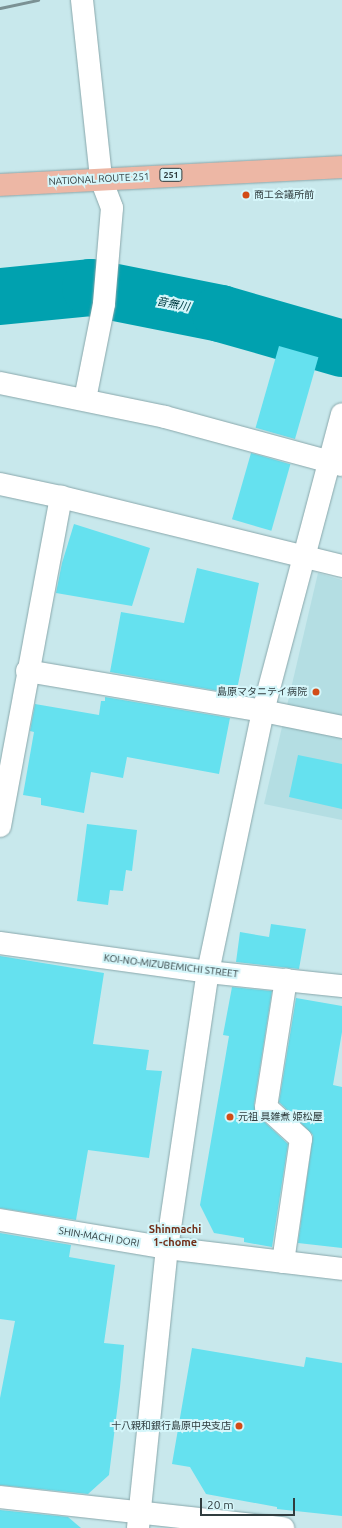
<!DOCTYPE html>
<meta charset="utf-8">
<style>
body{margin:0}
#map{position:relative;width:342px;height:1528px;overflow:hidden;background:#c8e8ec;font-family:Ubuntu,"Noto Sans JP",sans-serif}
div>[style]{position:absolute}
.built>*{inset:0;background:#b4dee3}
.river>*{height:57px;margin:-28.5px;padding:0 28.5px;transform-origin:28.5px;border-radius:28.5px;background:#00a1af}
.building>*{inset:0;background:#65e1ef;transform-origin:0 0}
.roads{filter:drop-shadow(0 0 1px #89a7ab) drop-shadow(0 0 1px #89a7ab)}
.minor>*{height:22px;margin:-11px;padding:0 11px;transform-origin:11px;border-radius:11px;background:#fff}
.highway>*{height:22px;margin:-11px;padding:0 11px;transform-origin:11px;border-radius:11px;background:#edb7a5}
.rail>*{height:3px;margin:-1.5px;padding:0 1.5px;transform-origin:1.5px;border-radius:1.5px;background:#7b9194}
.dots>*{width:11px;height:11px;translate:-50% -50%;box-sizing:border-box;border:2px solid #d5f6fa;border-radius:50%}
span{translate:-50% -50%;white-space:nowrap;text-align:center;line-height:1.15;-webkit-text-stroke:4px #d5f6fa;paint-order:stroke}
.shield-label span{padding:1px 3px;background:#d5f6fa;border:1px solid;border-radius:3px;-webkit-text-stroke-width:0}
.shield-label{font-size:9px;color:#303d3f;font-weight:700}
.street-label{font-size:10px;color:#303d3f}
.poi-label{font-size:10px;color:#303d3f}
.left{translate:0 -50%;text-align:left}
.right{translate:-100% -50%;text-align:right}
.water-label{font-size:11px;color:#003c42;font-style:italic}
.neighbourhood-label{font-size:11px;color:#722f19;font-weight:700}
.scale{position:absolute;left:200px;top:1498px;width:95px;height:18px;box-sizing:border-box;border:2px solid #303d3f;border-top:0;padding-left:5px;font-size:12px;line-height:14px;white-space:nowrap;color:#303d3f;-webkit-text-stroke:3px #d5f6fa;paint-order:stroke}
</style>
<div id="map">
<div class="built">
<div style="clip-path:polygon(318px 573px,342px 580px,342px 820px,264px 804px)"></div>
</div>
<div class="river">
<div style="left:0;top:296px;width:90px;rotate:-5.7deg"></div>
<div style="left:90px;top:287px;width:133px;rotate:11.3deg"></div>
<div style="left:220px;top:313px;width:127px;rotate:16deg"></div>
</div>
<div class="building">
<div style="left:279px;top:346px;width:41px;height:85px;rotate:16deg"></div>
<div style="left:251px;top:453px;width:41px;height:69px;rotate:16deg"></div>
<div style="clip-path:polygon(74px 524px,150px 548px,132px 606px,56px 593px,62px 563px)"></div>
<div style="clip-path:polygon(197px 568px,259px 583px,236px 694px,110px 672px,121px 612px,184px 623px)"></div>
<div style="clip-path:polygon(105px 697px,230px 718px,219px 774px,127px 757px,123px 778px,91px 772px,84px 813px,41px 805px,41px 798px,23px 795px,34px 732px,30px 731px,35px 704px,99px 715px,101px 701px,105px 701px)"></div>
<div style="clip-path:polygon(298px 755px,342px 764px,342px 809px,289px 797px)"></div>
<div style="clip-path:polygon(87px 824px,137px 830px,132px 871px,126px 870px,123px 891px,110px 890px,108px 905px,77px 901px)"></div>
<div style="clip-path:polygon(271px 924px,306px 929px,299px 969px,236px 962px,240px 932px,269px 937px)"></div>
<div style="clip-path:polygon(0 956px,104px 973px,93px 1044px,149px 1050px,146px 1070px,162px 1071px,149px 1158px,88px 1150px,76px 1220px,0 1208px)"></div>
<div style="clip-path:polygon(232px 987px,272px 991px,254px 1105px,258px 1116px,288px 1144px,272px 1247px,244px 1242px,244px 1238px,214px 1233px,200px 1205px,229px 1036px,223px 1035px)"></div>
<div style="clip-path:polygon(296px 998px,342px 1006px,342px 1032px,333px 1085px,342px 1087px,342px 1248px,298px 1243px,313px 1135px,279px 1102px)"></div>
<div style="clip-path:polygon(0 1233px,71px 1245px,69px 1257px,115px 1265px,104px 1343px,124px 1345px,120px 1387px,109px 1475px,88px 1494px,0 1485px,0 1398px,15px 1321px,0 1319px)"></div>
<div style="clip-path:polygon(192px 1348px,304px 1367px,306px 1357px,342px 1363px,342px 1516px,277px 1509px,277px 1507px,206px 1494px,190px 1467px,172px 1464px)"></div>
<div style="clip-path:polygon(0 1510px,68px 1517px,81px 1528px,0 1528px)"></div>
</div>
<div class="roads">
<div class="minor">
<div style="left:82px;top:0;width:180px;rotate:83.9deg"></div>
<div style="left:101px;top:179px;width:31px;rotate:69deg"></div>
<div style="left:112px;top:208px;width:96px;rotate:94.8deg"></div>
<div style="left:104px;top:304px;width:97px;rotate:101.3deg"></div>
<div style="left:0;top:383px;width:168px;rotate:11.6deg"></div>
<div style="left:165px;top:417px;width:183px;rotate:15.2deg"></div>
<div style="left:0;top:484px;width:62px;rotate:12deg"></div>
<div style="left:61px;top:497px;width:289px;rotate:13.8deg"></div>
<div style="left:27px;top:671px;width:239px;rotate:9.6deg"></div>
<div style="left:263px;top:711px;width:81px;rotate:11.4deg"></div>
<div style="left:0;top:826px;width:335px;rotate:-79.5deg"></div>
<div style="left:0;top:943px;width:210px;rotate:7.9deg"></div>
<div style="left:208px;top:972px;width:135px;rotate:6deg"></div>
<div style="left:0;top:1220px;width:169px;rotate:9.5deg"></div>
<div style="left:167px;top:1248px;width:176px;rotate:6.8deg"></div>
<div style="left:283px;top:1262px;width:124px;rotate:-81.7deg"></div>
<div style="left:301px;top:1139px;width:47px;rotate:-137.6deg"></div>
<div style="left:266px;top:1107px;width:129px;rotate:-81.1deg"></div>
<div style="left:0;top:1497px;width:285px;rotate:6.3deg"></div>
<div style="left:138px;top:1528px;width:281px;rotate:-84.1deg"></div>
<div style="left:167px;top:1248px;width:279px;rotate:-81.6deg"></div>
<div style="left:208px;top:972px;width:267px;rotate:-78.1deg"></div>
<div style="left:263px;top:711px;width:307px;rotate:-75.1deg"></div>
</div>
<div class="highway">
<div style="left:0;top:185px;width:342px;rotate:-3deg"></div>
</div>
</div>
<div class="rail">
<div style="left:0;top:8px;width:39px;rotate:-12deg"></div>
</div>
<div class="dots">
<div style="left:246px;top:195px;background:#d24c17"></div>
<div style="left:316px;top:692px;background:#d24c17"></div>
<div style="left:230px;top:1117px;background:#d24c17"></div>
<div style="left:239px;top:1426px;background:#d24c17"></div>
</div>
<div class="shield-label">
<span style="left:171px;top:175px">251</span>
</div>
<div class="street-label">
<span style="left:99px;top:179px;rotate:-3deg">NATIONAL ROUTE 251</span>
<span style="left:171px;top:966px;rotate:7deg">KOI-NO-MIZUBEMICHI STREET</span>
<span style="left:99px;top:1237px;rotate:9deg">SHIN-MACHI DORI</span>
</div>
<div class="poi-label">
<span class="left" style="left:254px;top:195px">商工会議所前</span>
<span class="right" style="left:307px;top:692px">島原マタニテイ病院</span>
<span class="left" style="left:238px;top:1117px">元祖 具雑煮 姫松屋</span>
<span class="right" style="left:231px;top:1426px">十八親和銀行島原中央支店</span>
</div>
<div class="water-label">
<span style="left:173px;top:304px;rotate:11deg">音無川</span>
</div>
<div class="neighbourhood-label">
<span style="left:175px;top:1236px">Shinmachi<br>1-chome</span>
</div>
<div class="scale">20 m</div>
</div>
